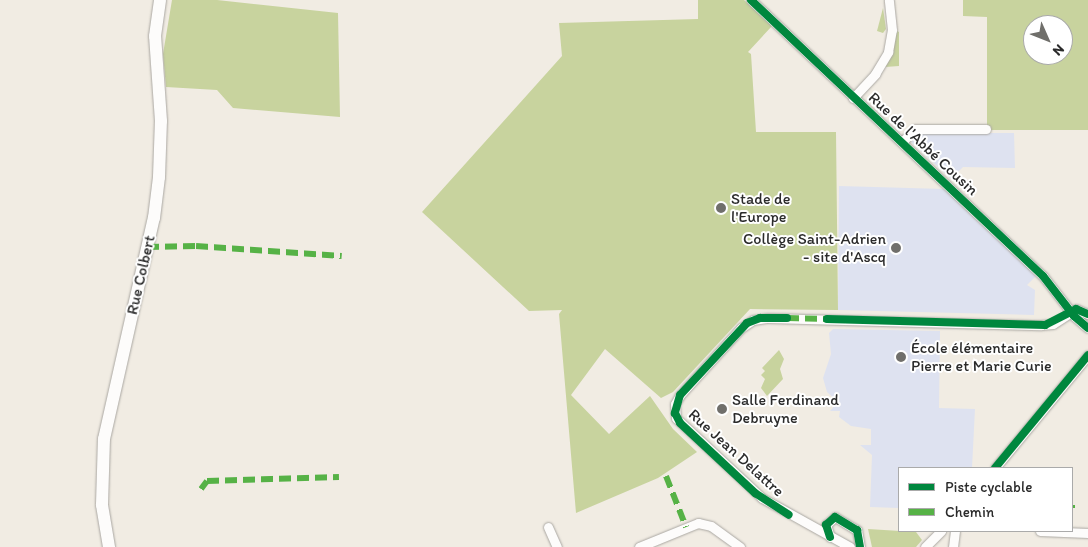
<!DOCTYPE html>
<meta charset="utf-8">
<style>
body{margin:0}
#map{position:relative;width:1088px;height:547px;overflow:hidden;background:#f1ece3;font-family:Itim,sans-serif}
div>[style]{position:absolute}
.built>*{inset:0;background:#dee2f0}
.green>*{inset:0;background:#c8d39e}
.roads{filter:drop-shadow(0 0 1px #aaa7a2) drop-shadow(0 0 1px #aaa7a2)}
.street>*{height:9px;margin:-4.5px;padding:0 4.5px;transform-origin:4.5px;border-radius:4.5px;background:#fdfcfb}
.secondary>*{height:12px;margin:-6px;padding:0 6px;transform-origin:6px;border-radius:6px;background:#fdfcfb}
.quiet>*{height:6px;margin-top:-3px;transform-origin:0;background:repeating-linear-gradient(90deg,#56b246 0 12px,transparent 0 18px)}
.cycleway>*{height:8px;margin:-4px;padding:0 4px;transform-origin:4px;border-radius:4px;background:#00873e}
.dots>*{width:14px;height:14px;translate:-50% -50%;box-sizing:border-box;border:2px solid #fff;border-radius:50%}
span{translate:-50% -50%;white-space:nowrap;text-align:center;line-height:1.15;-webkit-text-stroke:4px #fff;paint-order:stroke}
.street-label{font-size:16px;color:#2b2b2b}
.poi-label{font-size:16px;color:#2b2b2b}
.left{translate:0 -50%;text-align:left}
.right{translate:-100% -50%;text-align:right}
.legend{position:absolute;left:898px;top:467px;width:175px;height:65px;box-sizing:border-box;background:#fff;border:1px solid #aaa;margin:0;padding:6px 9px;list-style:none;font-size:15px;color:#2b2b2b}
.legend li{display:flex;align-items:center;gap:10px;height:25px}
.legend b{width:25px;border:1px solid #aaa}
.north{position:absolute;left:1023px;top:15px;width:50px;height:50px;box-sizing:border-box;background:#fff;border:1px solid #aaa;border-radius:50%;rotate:134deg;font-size:14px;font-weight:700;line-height:20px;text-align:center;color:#2b2b2b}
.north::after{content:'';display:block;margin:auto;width:18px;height:22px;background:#706f6b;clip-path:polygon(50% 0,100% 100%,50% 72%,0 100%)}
</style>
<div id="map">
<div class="built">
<div style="clip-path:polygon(921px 133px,1014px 133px,1015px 168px,963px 167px,951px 179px,911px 142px)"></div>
<div style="clip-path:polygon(839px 186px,944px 189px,1036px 276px,1027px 285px,1035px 290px,1034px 315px,838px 310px)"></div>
<div style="clip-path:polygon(833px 329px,940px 331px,939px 408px,975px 409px,972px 468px,899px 468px,899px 508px,870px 507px,872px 455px,860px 445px,871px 445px,871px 429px,851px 426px,839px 417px,840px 411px,830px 411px,838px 402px,827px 392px,823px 378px,831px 354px,829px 333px)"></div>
</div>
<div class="green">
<div style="clip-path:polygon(172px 0,217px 0,338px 13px,340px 117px,233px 108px,217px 90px,166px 87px,163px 54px)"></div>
<div style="clip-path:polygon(698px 0,744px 0,772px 26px,748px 52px,751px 54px,756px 132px,836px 132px,838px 310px,750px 309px,673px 392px,661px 398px,605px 349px,571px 395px,609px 434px,650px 396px,673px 429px,697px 452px,658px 478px,576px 513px,559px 314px,562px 310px,529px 311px,422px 212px,562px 56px,559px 23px,698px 19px)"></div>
<div style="clip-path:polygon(evenodd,963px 0,1088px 0,1088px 130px,987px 130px,987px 17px,963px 16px,963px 0,1033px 25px,1063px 25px,1063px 55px,1033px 55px,1033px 25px)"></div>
<div style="clip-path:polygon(883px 8px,886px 29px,883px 33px,877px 31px)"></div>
<div style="clip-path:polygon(895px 30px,899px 32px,899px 66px,885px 67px,891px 54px)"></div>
<div style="clip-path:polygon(779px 350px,784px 359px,780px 369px,783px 379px,767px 396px,761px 388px,765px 379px,761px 375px,765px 371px,762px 368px)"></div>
<div style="clip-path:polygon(868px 529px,916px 532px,922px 540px,916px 547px,872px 547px)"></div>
</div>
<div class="roads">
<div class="street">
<div style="left:751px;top:0;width:402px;rotate:43.4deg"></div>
<div style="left:1043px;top:276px;width:51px;rotate:52.2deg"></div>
<div style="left:1074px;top:316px;width:18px;rotate:41deg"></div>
<div style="left:853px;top:98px;width:33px;rotate:-47deg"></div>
<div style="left:875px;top:74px;width:26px;rotate:-59deg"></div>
<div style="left:888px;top:52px;width:22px;rotate:-80deg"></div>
<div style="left:892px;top:30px;width:30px;rotate:-96deg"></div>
<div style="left:902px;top:142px;width:18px;rotate:-45deg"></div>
<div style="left:915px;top:129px;width:71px"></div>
<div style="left:995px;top:468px;width:146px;rotate:-50.5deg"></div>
<div style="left:548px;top:527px;width:22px;rotate:66deg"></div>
<div style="left:1040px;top:531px;width:48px;rotate:2.4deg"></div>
<div style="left:830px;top:537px;width:13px;rotate:-108deg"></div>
<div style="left:826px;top:525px;width:12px;rotate:-42deg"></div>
<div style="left:835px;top:517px;width:26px;rotate:31deg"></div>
<div style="left:857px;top:530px;width:17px;rotate:80deg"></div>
<div style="left:639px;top:547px;width:64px;rotate:-22.1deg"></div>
<div style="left:698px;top:523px;width:13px;rotate:13deg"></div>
<div style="left:711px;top:526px;width:36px;rotate:36deg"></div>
<div style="left:850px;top:547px;width:101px;rotate:-150.9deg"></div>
<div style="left:762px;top:498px;width:117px;rotate:-137.1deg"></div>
<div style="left:676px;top:418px;width:14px;rotate:-94deg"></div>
<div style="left:675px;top:404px;width:10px;rotate:-61deg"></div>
<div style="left:680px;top:395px;width:91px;rotate:-47.7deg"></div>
<div style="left:741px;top:328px;width:14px;rotate:-34deg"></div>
<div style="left:753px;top:320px;width:15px;rotate:-8deg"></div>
<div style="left:768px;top:318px;width:273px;rotate:1.5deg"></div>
<div style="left:1041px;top:325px;width:12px;rotate:-5deg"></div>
<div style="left:1053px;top:324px;width:27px;rotate:-33deg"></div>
<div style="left:1076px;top:309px;width:13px;rotate:23deg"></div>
<div style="left:925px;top:547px;width:23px;rotate:-45deg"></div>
<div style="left:953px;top:547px;width:16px;rotate:-83deg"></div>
</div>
<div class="secondary">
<div style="left:109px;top:547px;width:43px;rotate:-99.5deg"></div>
<div style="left:102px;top:505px;width:66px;rotate:-88.3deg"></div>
<div style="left:104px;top:439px;width:227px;rotate:-77.3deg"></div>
<div style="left:154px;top:218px;width:41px;rotate:-83deg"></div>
<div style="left:159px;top:177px;width:56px;rotate:-88deg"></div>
<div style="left:161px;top:121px;width:85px;rotate:-94deg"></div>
<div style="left:155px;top:36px;width:36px;rotate:-82deg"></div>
</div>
</div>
<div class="quiet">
<div style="left:147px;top:247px;width:49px;rotate:-1.2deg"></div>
<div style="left:196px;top:246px;width:146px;rotate:3.9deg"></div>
<div style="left:787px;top:318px;width:40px;rotate:1.4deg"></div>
<div style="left:666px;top:476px;width:55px;rotate:68.6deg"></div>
<div style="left:201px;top:489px;width:10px;rotate:-53deg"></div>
<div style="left:207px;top:481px;width:132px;rotate:-1.7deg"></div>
<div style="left:1072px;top:505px;width:3px;rotate:90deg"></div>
<div style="left:1068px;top:532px;width:1px;rotate:-90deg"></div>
</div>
<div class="cycleway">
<div style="left:751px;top:0;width:402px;rotate:43.4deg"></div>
<div style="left:1043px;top:276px;width:51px;rotate:52.2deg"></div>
<div style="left:1074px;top:316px;width:18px;rotate:41deg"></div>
<div style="left:787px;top:318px;width:27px;rotate:180deg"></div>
<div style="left:760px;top:318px;width:14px;rotate:159deg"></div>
<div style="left:747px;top:323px;width:98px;rotate:132.9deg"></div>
<div style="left:680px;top:395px;width:19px;rotate:106deg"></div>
<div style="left:675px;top:413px;width:11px;rotate:63deg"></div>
<div style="left:680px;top:423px;width:103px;rotate:43deg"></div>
<div style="left:755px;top:493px;width:40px;rotate:32.9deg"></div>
<div style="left:827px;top:319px;width:218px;rotate:1.6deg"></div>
<div style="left:1045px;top:325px;width:35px;rotate:-27deg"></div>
<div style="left:1076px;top:309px;width:13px;rotate:23deg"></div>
<div style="left:995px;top:468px;width:146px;rotate:-50.5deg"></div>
<div style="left:830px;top:537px;width:13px;rotate:-108deg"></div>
<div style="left:826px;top:525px;width:12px;rotate:-42deg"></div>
<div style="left:835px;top:517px;width:26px;rotate:31deg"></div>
<div style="left:857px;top:530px;width:17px;rotate:80deg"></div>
</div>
<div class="dots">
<div style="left:721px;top:208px;background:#706f6b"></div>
<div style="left:896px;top:248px;background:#706f6b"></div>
<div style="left:901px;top:357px;background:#706f6b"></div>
<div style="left:722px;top:409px;background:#706f6b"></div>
</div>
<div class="street-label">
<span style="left:923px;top:144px;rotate:43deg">Rue de l'Abbé Cousin</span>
<span style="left:141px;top:275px;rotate:-77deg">Rue Colbert</span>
<span style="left:736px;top:453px;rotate:42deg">Rue Jean Delattre</span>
</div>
<div class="poi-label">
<span class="left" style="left:731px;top:208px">Stade de<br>l'Europe</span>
<span class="right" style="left:886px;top:248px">Collège Saint-Adrien<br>- site d'Ascq</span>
<span class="left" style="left:911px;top:357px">École élémentaire<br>Pierre et Marie Curie</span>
<span class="left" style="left:732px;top:409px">Salle Ferdinand<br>Debruyne</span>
</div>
<ul class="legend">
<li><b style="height:6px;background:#00873e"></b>Piste cyclable</li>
<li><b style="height:6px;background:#56b246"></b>Chemin</li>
</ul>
<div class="north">N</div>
</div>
